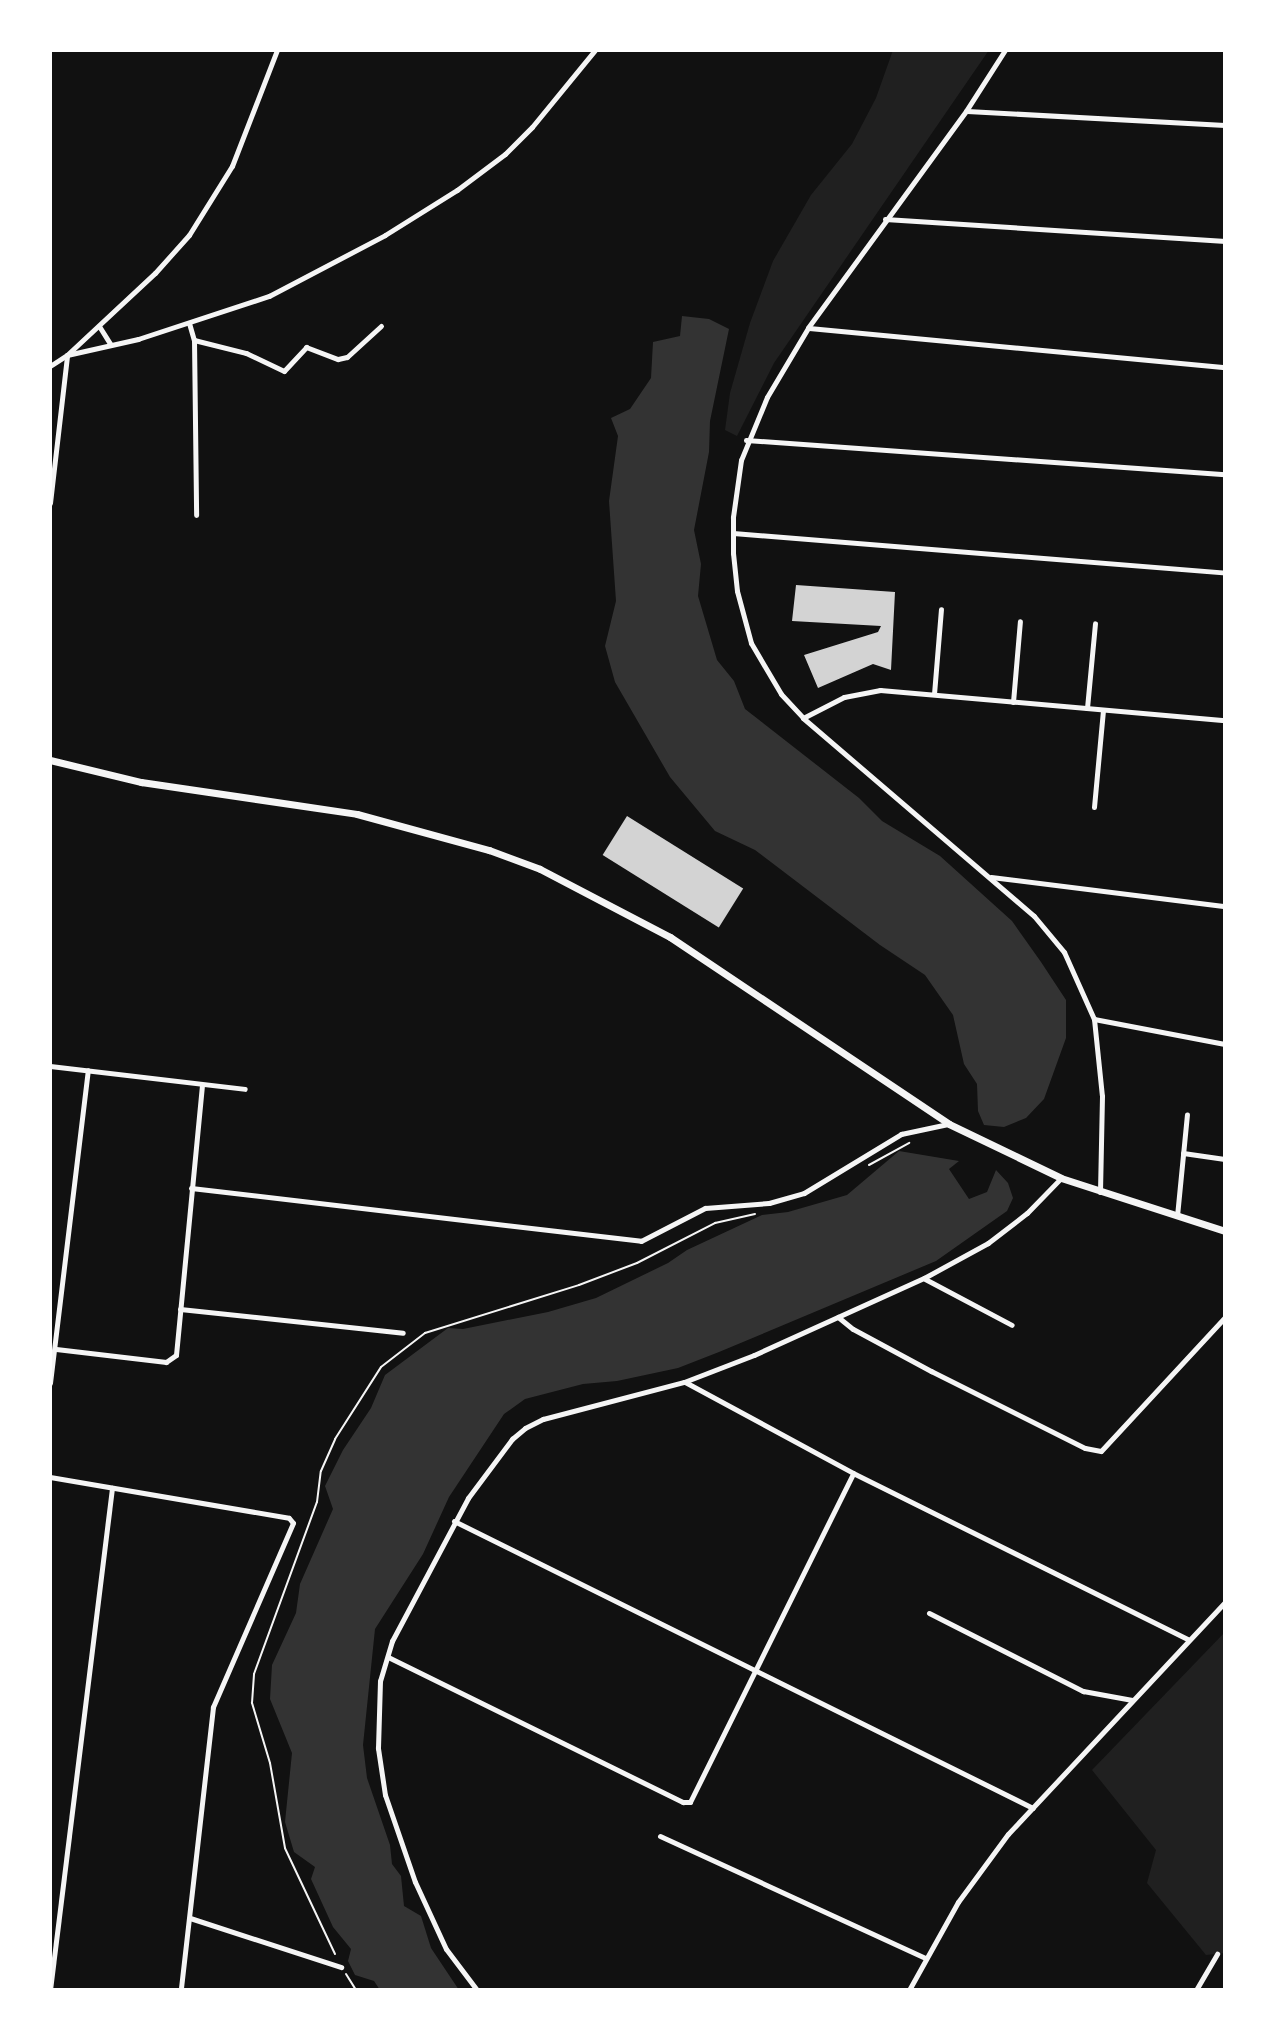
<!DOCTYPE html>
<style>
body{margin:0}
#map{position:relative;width:1275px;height:2040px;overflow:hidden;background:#111;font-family:Mulish,sans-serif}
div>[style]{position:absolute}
.green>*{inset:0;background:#202020}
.water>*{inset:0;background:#333}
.building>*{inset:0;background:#d3d3d3;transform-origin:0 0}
.path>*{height:2px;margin:-1px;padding:0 1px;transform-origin:1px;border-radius:1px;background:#f5f5f5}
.minor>*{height:5px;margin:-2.5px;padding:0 2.5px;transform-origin:2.5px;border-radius:2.5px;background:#f5f5f5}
.secondary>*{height:7px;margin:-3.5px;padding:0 3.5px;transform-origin:3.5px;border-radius:3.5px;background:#f5f5f5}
span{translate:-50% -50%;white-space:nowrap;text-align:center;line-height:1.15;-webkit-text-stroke:7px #fff;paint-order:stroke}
.frame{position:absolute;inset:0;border:52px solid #fff;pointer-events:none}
</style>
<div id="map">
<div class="green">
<div style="clip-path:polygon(893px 50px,989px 50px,774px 363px,737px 436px,725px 430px,730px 393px,750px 323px,773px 261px,811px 195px,852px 144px,876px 98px)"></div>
<div style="clip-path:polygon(1225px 1632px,1225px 1953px,1206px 1955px,1147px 1883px,1156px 1850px,1092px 1770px)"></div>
</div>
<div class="water">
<div style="clip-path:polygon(682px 316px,709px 319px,729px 329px,710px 421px,709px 452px,694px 530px,701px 564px,698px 596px,717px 660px,734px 681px,745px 709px,859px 798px,882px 821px,940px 856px,1012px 921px,1041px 962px,1066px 1000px,1066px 1038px,1044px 1099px,1026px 1118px,1004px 1127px,984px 1125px,978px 1111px,977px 1084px,964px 1064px,953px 1015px,925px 975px,880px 945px,755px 850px,715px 831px,670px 777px,615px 682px,605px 646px,616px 601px,609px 501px,618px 436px,611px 418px,630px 409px,651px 378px,653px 342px,680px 336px)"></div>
<div style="clip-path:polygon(899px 1151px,959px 1161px,949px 1169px,969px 1199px,987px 1192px,996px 1170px,1008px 1183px,1013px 1198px,1007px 1211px,936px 1261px,719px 1352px,678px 1368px,617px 1381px,583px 1384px,525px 1399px,504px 1414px,449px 1497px,423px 1554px,375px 1629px,363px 1745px,367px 1778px,390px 1845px,392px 1864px,401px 1876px,404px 1906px,421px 1916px,431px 1948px,459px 1990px,380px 1990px,374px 1981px,355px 1975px,348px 1961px,351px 1949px,333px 1927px,311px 1879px,315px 1867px,294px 1852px,285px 1822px,292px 1753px,270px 1699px,272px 1665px,296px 1613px,300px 1584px,333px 1509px,325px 1486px,343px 1450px,371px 1408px,385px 1375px,448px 1328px,463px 1329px,548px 1312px,596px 1298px,668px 1263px,687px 1250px,762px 1215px,788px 1212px,847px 1195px)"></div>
</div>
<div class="building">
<div style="clip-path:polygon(796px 585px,895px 592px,891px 670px,873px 664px,818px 688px,804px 655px,878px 632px,881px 626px,792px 621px)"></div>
<div style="left:627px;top:816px;width:137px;height:46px;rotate:32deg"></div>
</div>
<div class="path">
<div style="left:869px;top:1165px;width:46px;rotate:-28.8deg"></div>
<div style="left:335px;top:1954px;width:117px;rotate:-115.3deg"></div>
<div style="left:285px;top:1848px;width:86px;rotate:-100deg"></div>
<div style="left:270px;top:1763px;width:63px;rotate:-106.7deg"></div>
<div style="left:252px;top:1703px;width:29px;rotate:-86deg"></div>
<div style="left:254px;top:1674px;width:183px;rotate:-69.9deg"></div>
<div style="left:317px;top:1502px;width:31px;rotate:-83deg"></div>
<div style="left:321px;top:1471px;width:35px;rotate:-66deg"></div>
<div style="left:335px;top:1439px;width:85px;rotate:-57.4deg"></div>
<div style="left:381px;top:1367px;width:56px;rotate:-37.7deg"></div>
<div style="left:425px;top:1333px;width:161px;rotate:-17.3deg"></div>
<div style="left:579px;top:1285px;width:62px;rotate:-20.8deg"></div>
<div style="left:637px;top:1263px;width:88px;rotate:-27.1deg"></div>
<div style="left:715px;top:1223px;width:41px;rotate:-12.7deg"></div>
<div style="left:346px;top:1974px;width:19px;rotate:58deg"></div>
</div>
<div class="minor">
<div style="left:1005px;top:50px;width:72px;rotate:122.6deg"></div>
<div style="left:966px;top:111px;width:268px;rotate:126.1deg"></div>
<div style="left:808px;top:328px;width:80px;rotate:120.7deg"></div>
<div style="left:767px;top:397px;width:68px;rotate:112.4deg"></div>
<div style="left:741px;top:460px;width:58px;rotate:98deg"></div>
<div style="left:733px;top:517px;width:36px;rotate:90deg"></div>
<div style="left:733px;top:553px;width:38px;rotate:84deg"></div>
<div style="left:737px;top:591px;width:54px;rotate:74.9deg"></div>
<div style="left:751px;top:643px;width:59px;rotate:59.5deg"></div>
<div style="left:781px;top:694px;width:33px;rotate:47deg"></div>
<div style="left:803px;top:718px;width:304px;rotate:40.6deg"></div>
<div style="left:1034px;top:916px;width:47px;rotate:50.2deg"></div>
<div style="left:1064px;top:952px;width:73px;rotate:65.9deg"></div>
<div style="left:1094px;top:1019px;width:77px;rotate:84.1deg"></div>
<div style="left:1102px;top:1096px;width:96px;rotate:91.2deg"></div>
<div style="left:967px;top:111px;width:258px;rotate:3.1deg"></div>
<div style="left:885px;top:219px;width:341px;rotate:3.7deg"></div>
<div style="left:189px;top:323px;width:18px;rotate:74deg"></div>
<div style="left:194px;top:340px;width:54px;rotate:14deg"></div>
<div style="left:246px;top:353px;width:42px;rotate:25.3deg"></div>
<div style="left:284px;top:371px;width:33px;rotate:-47deg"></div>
<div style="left:306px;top:347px;width:34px;rotate:21deg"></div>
<div style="left:338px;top:359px;width:9px;rotate:-13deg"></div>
<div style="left:347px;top:357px;width:46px;rotate:-42.4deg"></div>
<div style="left:99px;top:326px;width:22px;rotate:58deg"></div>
<div style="left:809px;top:328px;width:418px;rotate:5.4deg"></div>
<div style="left:194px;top:340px;width:175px;rotate:89.3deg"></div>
<div style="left:68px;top:354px;width:119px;rotate:-43deg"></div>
<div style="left:155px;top:273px;width:51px;rotate:-48.2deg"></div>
<div style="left:189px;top:235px;width:81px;rotate:-58.1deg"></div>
<div style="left:232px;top:166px;width:124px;rotate:-68.8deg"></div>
<div style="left:50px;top:366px;width:20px;rotate:-33deg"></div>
<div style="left:67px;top:355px;width:73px;rotate:-12.7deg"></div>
<div style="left:138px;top:339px;width:138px;rotate:-18.2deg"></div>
<div style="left:269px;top:296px;width:131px;rotate:-27.7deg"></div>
<div style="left:385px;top:235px;width:85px;rotate:-32deg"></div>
<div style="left:457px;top:190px;width:60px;rotate:-36.9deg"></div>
<div style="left:505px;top:154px;width:38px;rotate:-45deg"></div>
<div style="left:532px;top:127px;width:99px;rotate:-50.7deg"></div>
<div style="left:746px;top:440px;width:480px;rotate:4.1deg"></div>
<div style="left:50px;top:503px;width:149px;rotate:-83.4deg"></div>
<div style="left:733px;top:533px;width:494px;rotate:4.6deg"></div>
<div style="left:934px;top:694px;width:85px;rotate:-85.3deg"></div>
<div style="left:1013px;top:702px;width:81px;rotate:-85.1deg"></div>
<div style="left:1087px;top:708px;width:85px;rotate:-84.6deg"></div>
<div style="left:803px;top:718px;width:46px;rotate:-27.1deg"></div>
<div style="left:844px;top:697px;width:37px;rotate:-11deg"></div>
<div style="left:880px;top:690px;width:346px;rotate:5deg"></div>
<div style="left:1094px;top:807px;width:97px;rotate:-84.7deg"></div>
<div style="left:991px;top:877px;width:236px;rotate:7.1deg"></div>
<div style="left:1094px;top:1019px;width:133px;rotate:10.8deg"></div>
<div style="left:50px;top:1066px;width:196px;rotate:6.7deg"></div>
<div style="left:1183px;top:1153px;width:42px;rotate:8.1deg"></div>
<div style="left:191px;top:1188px;width:453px;rotate:6.7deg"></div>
<div style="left:641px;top:1241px;width:72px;rotate:-27.3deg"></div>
<div style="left:705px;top:1208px;width:64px;rotate:-4.5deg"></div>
<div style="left:769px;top:1203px;width:36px;rotate:-16deg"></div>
<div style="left:804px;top:1193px;width:114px;rotate:-31.3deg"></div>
<div style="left:901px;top:1134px;width:48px;rotate:-12deg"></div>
<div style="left:1177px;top:1216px;width:102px;rotate:-84.4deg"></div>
<div style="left:925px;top:1279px;width:98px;rotate:27.9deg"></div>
<div style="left:180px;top:1309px;width:224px;rotate:6.1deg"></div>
<div style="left:838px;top:1317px;width:19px;rotate:39deg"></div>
<div style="left:853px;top:1329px;width:89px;rotate:28.3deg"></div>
<div style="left:931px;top:1371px;width:172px;rotate:26.6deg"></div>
<div style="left:1085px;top:1448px;width:16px;rotate:11deg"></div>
<div style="left:1101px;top:1451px;width:183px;rotate:-47.2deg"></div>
<div style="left:56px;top:1349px;width:111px;rotate:6.7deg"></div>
<div style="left:166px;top:1362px;width:12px;rotate:-35deg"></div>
<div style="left:176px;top:1355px;width:271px;rotate:-84.5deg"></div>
<div style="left:685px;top:1382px;width:191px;rotate:28.4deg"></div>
<div style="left:853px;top:1473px;width:375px;rotate:26.4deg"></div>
<div style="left:50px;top:1383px;width:315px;rotate:-83.1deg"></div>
<div style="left:50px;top:1477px;width:242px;rotate:9.7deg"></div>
<div style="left:289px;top:1518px;width:6px;rotate:51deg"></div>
<div style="left:293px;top:1523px;width:201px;rotate:113.5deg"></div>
<div style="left:213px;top:1707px;width:285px;rotate:96.5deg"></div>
<div style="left:454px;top:1521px;width:646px;rotate:26.37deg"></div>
<div style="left:929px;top:1613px;width:173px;rotate:26.9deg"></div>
<div style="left:1083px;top:1691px;width:50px;rotate:10.4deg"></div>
<div style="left:388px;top:1657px;width:329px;rotate:26.2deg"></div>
<div style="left:683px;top:1802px;width:7px"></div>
<div style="left:690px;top:1802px;width:367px;rotate:-63.6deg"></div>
<div style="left:660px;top:1836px;width:292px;rotate:24.7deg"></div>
<div style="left:190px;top:1918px;width:159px;rotate:18deg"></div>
<div style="left:50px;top:1990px;width:506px;rotate:-82.96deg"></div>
<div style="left:477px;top:1990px;width:51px;rotate:-127.1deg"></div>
<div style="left:446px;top:1949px;width:74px;rotate:-114.8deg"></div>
<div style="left:415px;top:1882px;width:92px;rotate:-109deg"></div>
<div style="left:385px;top:1795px;width:48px;rotate:-98.5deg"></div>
<div style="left:378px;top:1748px;width:67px;rotate:-88.3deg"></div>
<div style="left:380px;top:1681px;width:42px;rotate:-73.3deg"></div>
<div style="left:392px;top:1641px;width:162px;rotate:-62deg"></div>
<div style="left:468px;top:1498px;width:74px;rotate:-53.3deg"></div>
<div style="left:512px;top:1439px;width:17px;rotate:-40deg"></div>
<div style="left:525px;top:1428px;width:20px;rotate:-27deg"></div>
<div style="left:543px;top:1419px;width:146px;rotate:-14.7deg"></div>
<div style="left:684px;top:1382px;width:75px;rotate:-21.1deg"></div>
<div style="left:754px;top:1355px;width:187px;rotate:-24.4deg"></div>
<div style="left:924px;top:1278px;width:73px;rotate:-28.7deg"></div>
<div style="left:988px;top:1243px;width:49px;rotate:-37.6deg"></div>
<div style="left:1027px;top:1213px;width:49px;rotate:-45.8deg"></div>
<div style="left:909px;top:1990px;width:101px;rotate:-60.9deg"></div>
<div style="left:958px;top:1902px;width:84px;rotate:-53.7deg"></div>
<div style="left:1008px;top:1834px;width:318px;rotate:-46.9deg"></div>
<div style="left:1196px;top:1990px;width:42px;rotate:-59.7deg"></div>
</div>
<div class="secondary">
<div style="left:50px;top:760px;width:94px;rotate:13.6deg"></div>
<div style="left:141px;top:782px;width:218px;rotate:8.4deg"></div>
<div style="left:357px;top:814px;width:137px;rotate:15.3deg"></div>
<div style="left:489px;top:850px;width:54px;rotate:20.4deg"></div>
<div style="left:540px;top:869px;width:147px;rotate:27.6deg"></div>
<div style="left:670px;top:937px;width:336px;rotate:33.8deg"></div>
<div style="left:949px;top:1124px;width:124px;rotate:25.7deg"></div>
<div style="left:1061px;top:1178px;width:172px;rotate:17.9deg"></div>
</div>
<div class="frame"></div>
</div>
